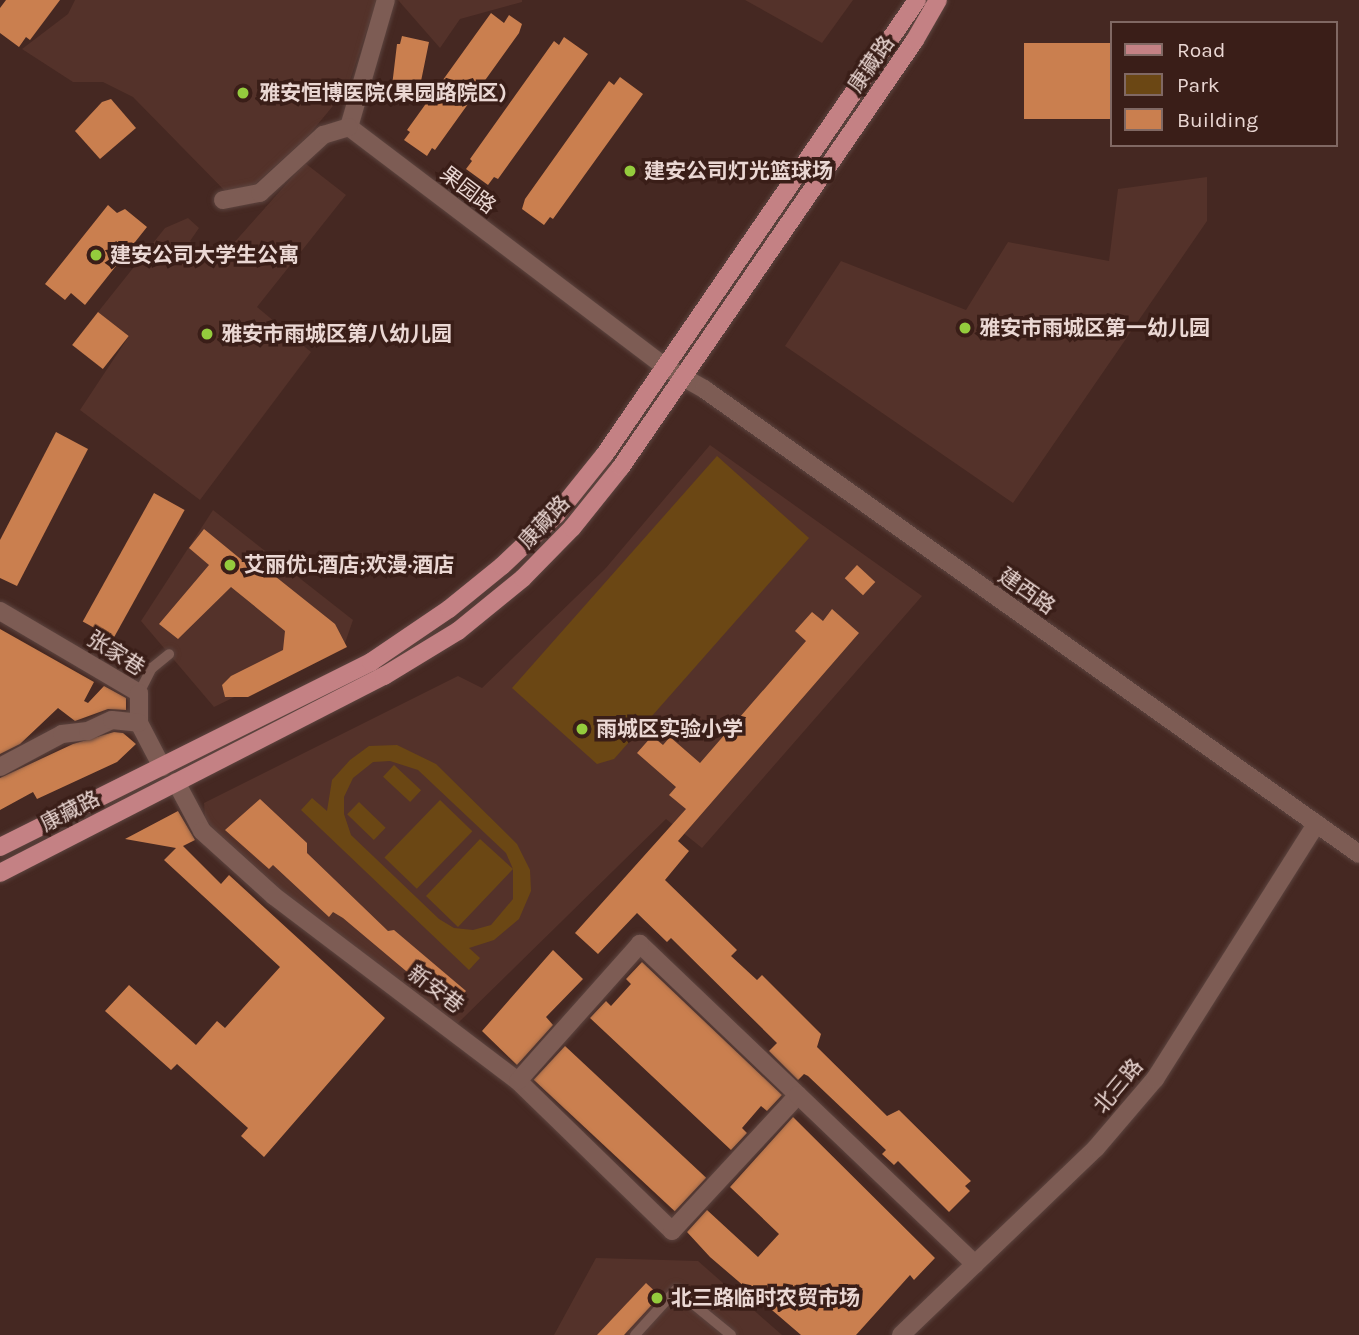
<!DOCTYPE html>
<meta charset="utf-8">
<style>
body{margin:0}
#map{position:relative;width:1359px;height:1335px;overflow:hidden;background:#452822;font-family:Karla,"Noto Sans SC",sans-serif}
div>[style]{position:absolute}
.built>*{inset:0;background:#54322a}
.green>*{inset:0;background:#6b4714;transform-origin:0 0}
.building>*{inset:0;background:#ca7f4f;transform-origin:0 0}
.roads{filter:drop-shadow(0 0 2px #5c443f) drop-shadow(0 0 2px #5c443f)}
.service>*{height:10px;margin:-5px;padding:0 5px;transform-origin:5px;border-radius:5px;background:#7d5c54}
.minor>*{height:18px;margin:-9px;padding:0 9px;transform-origin:9px;border-radius:9px;background:#7d5c54}
.tertiary>*{height:18px;margin:-9px;padding:0 9px;transform-origin:9px;border-radius:9px;background:#7d5c54}
.primary>*{height:18px;margin:-9px;padding:0 9px;transform-origin:9px;border-radius:9px;background:#c48184}
.dots>*{width:19px;height:19px;translate:-50% -50%;box-sizing:border-box;border:4px solid #3a1e18;border-radius:50%}
span{translate:-50% -50%;white-space:nowrap;text-align:center;line-height:1.15;-webkit-text-stroke:7px #3a1e18;paint-order:stroke}
.street-label{font-size:21px;color:#ead7d3}
.poi-label{font-size:21px;color:#ead7d3;font-weight:700}
.left{translate:0 -50%;text-align:left}
.legend{position:absolute;left:1110px;top:21px;width:228px;height:126px;box-sizing:border-box;background:#3a1e18;border:2px solid #806863;margin:0;padding:9px 12px;list-style:none;font-size:21px;color:#ead7d3}
.legend li{display:flex;align-items:center;gap:14px;height:35px}
.legend b{width:35px;border:2px solid #806863}
</style>
<div id="map">
<div class="built">
<div style="clip-path:polygon(75px 0,377px 0,347px 89px,308px 136px,255px 184px,226px 192px,133px 97px,103px 82px,73px 82px,22px 49px,68px 14px)"></div>
<div style="clip-path:polygon(398px 0,522px 0,522px 2px,460px 19px,440px 48px)"></div>
<div style="clip-path:polygon(745px 0,853px 0,822px 43px)"></div>
<div style="clip-path:polygon(305px 163px,346px 195px,257px 307px,311px 352px,200px 500px,80px 410px,129px 336px,98px 312px,165px 228px,188px 218px,199px 228px,190px 241px,216px 263px)"></div>
<div style="clip-path:polygon(1207px 177px,1207px 221px,1013px 503px,785px 346px,841px 261px,966px 310px,1008px 242px,1109px 261px,1118px 189px)"></div>
<div style="clip-path:polygon(710px 445px,922px 596px,702px 848px,666px 819px,455px 1026px,229px 850px,205px 818px,204px 803px,458px 676px,482px 688px,605px 569px)"></div>
<div style="clip-path:polygon(213px 510px,353px 620px,345px 643px,214px 707px,141px 621px)"></div>
<div style="clip-path:polygon(596px 1258px,698px 1261px,782px 1335px,554px 1335px)"></div>
</div>
<div class="green">
<div style="clip-path:polygon(717px 456px,809px 538px,614px 759px,597px 764px,512px 688px)"></div>
<div style="clip-path:polygon(evenodd,397px 745px,436px 764px,517px 844px,530px 870px,531px 891px,519px 919px,494px 940px,469px 948px,480px 958px,469px 970px,301px 810px,312px 798px,327px 811px,332px 780px,350px 760px,369px 746px,397px 745px,390px 761px,418px 770px,506px 853px,513px 869px,480px 839px,426px 896px,458px 927px,513px 869px,513px 899px,491px 925px,473px 930px,454px 928px,439px 919px,351px 835px,344px 814px,344px 797px,353px 778px,373px 762px,390px 761px)"></div>
<div style="left:394px;top:765px;width:37px;height:16px;rotate:43deg"></div>
<div style="left:440px;top:800px;width:45px;height:80px;rotate:44deg"></div>
<div style="left:359px;top:802px;width:37px;height:17px;rotate:44deg"></div>
</div>
<div class="building">
<div style="clip-path:polygon(6px 0,60px 0,30px 40px,26px 37px,19px 47px,0 33px,0 8px)"></div>
<div style="clip-path:polygon(491px 13px,504px 23px,509px 15px,522px 24px,519px 33px,435px 150px,432px 148px,427px 156px,404px 140px,410px 132px,407px 130px)"></div>
<div style="clip-path:polygon(402px 36px,429px 42px,419px 91px,392px 86px,397px 44px,400px 44px)"></div>
<div style="clip-path:polygon(564px 37px,588px 54px,498px 179px,494px 177px,488px 185px,466px 169px,472px 161px,470px 159px,554px 41px,559px 45px)"></div>
<div style="left:1112px;top:43px;width:76px;height:88px;rotate:90deg"></div>
<div style="clip-path:polygon(620px 77px,643px 94px,553px 219px,550px 217px,544px 225px,522px 209px,525px 199px,609px 81px,614px 85px)"></div>
<div style="clip-path:polygon(111px 99px,136px 128px,100px 159px,75px 131px,102px 102px)"></div>
<div style="clip-path:polygon(108px 205px,117px 213px,125px 209px,147px 227px,85px 305px,71px 293px,65px 300px,45px 284px)"></div>
<div style="left:98px;top:312px;width:39px;height:42px;rotate:38deg"></div>
<div style="clip-path:polygon(56px 432px,88px 449px,17px 586px,0 578px,0 540px)"></div>
<div style="left:154px;top:493px;width:35px;height:147px;rotate:29deg"></div>
<div style="clip-path:polygon(204px 529px,254px 570px,261px 565px,335px 624px,347px 647px,248px 697px,225px 697px,222px 685px,231px 676px,283px 650px,285px 631px,231px 587px,178px 639px,159px 624px,209px 565px,189px 548px)"></div>
<div style="left:857px;top:565px;width:25px;height:18px;rotate:43deg"></div>
<div style="clip-path:polygon(832px 609px,859px 633px,678px 841px,689px 851px,665px 880px,737px 950px,731px 956px,757px 980px,762px 975px,821px 1034px,817px 1047px,887px 1116px,899px 1110px,971px 1181px,965px 1186px,970px 1191px,949px 1212px,898px 1161px,894px 1165px,882px 1154px,886px 1150px,808px 1076px,804px 1074px,798px 1080px,769px 1051px,777px 1043px,671px 938px,667px 942px,637px 913px,598px 954px,575px 933px,686px 809px,669px 795px,676px 787px,637px 753px,652px 736px,663px 745px,670px 737px,700px 763px,806px 641px,795px 631px,812px 612px,823px 621px)"></div>
<div style="clip-path:polygon(0 629px,94px 682px,84px 701px,88px 703px,104px 686px,126px 698px,126px 710px,108px 709px,75px 721px,58px 708px,20px 744px,0 754px)"></div>
<div style="clip-path:polygon(114px 732px,123px 733px,136px 744px,117px 762px,37px 799px,33px 792px,0 810px,0 778px,73px 744px)"></div>
<div style="clip-path:polygon(260px 799px,307px 843px,307px 853px,388px 931px,394px 930px,466px 991px,450px 1008px,343px 918px,333px 912px,329px 917px,273px 865px,269px 869px,225px 830px)"></div>
<div style="clip-path:polygon(178px 811px,195px 840px,183px 846px,221px 884px,229px 875px,385px 1018px,264px 1157px,241px 1136px,248px 1128px,177px 1064px,171px 1070px,105px 1011px,129px 985px,196px 1045px,217px 1021px,225px 1028px,280px 967px,164px 860px,176px 848px,125px 839px)"></div>
<div style="clip-path:polygon(553px 950px,583px 979px,546px 1017px,553px 1025px,517px 1065px,482px 1031px)"></div>
<div style="clip-path:polygon(642px 962px,782px 1095px,767px 1111px,761px 1106px,742px 1128px,747px 1133px,731px 1150px,590px 1018px,606px 1001px,611px 1006px,631px 984px,626px 979px)"></div>
<div style="left:565px;top:1046px;width:193px;height:46px;rotate:43deg"></div>
<div style="clip-path:polygon(793px 1117px,935px 1258px,914px 1280px,910px 1275px,856px 1335px,801px 1335px,710px 1257px,687px 1232px,707px 1210px,758px 1257px,779px 1234px,730px 1187px)"></div>
<div style="clip-path:polygon(646px 1283px,660px 1296px,624px 1335px,597px 1335px)"></div>
</div>
<div class="roads">
<div class="service">
<div style="left:139px;top:693px;width:28px;rotate:-63deg"></div>
<div style="left:152px;top:668px;width:22px;rotate:-39deg"></div>
<div style="left:635px;top:1335px;width:61px;rotate:-47.7deg"></div>
<div style="left:676px;top:1290px;width:71px;rotate:39.3deg"></div>
</div>
<div class="minor">
<div style="left:349px;top:127px;width:399px;rotate:37.2deg"></div>
<div style="left:349px;top:127px;width:132px;rotate:-73.8deg"></div>
<div style="left:223px;top:200px;width:38px;rotate:-11deg"></div>
<div style="left:260px;top:193px;width:86px;rotate:-42.6deg"></div>
<div style="left:323px;top:135px;width:27px;rotate:-17deg"></div>
<div style="left:0;top:611px;width:161px;rotate:30.5deg"></div>
<div style="left:139px;top:693px;width:30px;rotate:90deg"></div>
<div style="left:139px;top:723px;width:50px;rotate:62.4deg"></div>
<div style="left:0;top:767px;width:70px;rotate:-28deg"></div>
<div style="left:62px;top:734px;width:26px;rotate:-7deg"></div>
<div style="left:88px;top:731px;width:26px;rotate:-25deg"></div>
<div style="left:112px;top:720px;width:27px;rotate:6deg"></div>
<div style="left:176px;top:782px;width:55px;rotate:62deg"></div>
<div style="left:202px;top:831px;width:97px;rotate:42.1deg"></div>
<div style="left:274px;top:896px;width:306px;rotate:37.2deg"></div>
<div style="left:518px;top:1081px;width:215px;rotate:44.2deg"></div>
<div style="left:672px;top:1231px;width:185px;rotate:-47.2deg"></div>
<div style="left:798px;top:1095px;width:219px;rotate:-136.3deg"></div>
<div style="left:640px;top:944px;width:183px;rotate:131.7deg"></div>
<div style="left:798px;top:1095px;width:245px;rotate:43.7deg"></div>
<div style="left:901px;top:1335px;width:270px;rotate:-43.8deg"></div>
<div style="left:1096px;top:1148px;width:91px;rotate:-49.5deg"></div>
<div style="left:1155px;top:1079px;width:302px;rotate:-57.7deg"></div>
</div>
<div class="tertiary">
<div style="left:667px;top:368px;width:43px;rotate:29.6deg"></div>
<div style="left:704px;top:389px;width:803px;rotate:35.37deg"></div>
</div>
<div class="primary">
<div style="left:0;top:847px;width:415px;rotate:-26.5deg"></div>
<div style="left:371px;top:662px;width:94px;rotate:-34.2deg"></div>
<div style="left:449px;top:609px;width:68px;rotate:-39.1deg"></div>
<div style="left:502px;top:566px;width:74px;rotate:-43.4deg"></div>
<div style="left:556px;top:515px;width:78px;rotate:-51.2deg"></div>
<div style="left:605px;top:454px;width:551px;rotate:-55.5deg"></div>
<div style="left:0;top:873px;width:432px;rotate:-27.2deg"></div>
<div style="left:384px;top:676px;width:87px;rotate:-31.3deg"></div>
<div style="left:458px;top:631px;width:84px;rotate:-39.2deg"></div>
<div style="left:523px;top:578px;width:70px;rotate:-45.6deg"></div>
<div style="left:572px;top:528px;width:78px;rotate:-51.2deg"></div>
<div style="left:621px;top:467px;width:518px;rotate:-55.45deg"></div>
<div style="left:915px;top:40px;width:46px;rotate:-60.1deg"></div>
</div>
</div>
<div class="dots">
<div style="left:243px;top:93px;background:#94cc3d"></div>
<div style="left:630px;top:171px;background:#94cc3d"></div>
<div style="left:96px;top:255px;background:#94cc3d"></div>
<div style="left:965px;top:328px;background:#94cc3d"></div>
<div style="left:207px;top:334px;background:#94cc3d"></div>
<div style="left:230px;top:565px;background:#94cc3d"></div>
<div style="left:582px;top:729px;background:#94cc3d"></div>
<div style="left:657px;top:1298px;background:#94cc3d"></div>
</div>
<div class="street-label">
<span style="left:871px;top:64px;rotate:-55deg">康藏路</span>
<span style="left:468px;top:190px;rotate:37deg">果园路</span>
<span style="left:544px;top:522px;rotate:-47deg">康藏路</span>
<span style="left:1027px;top:591px;rotate:35deg">建西路</span>
<span style="left:116px;top:653px;rotate:32deg">张家巷</span>
<span style="left:70px;top:811px;rotate:-27deg">康藏路</span>
<span style="left:436px;top:989px;rotate:37deg">新安巷</span>
<span style="left:1118px;top:1086px;rotate:-50deg">北三路</span>
</div>
<div class="poi-label">
<span class="left" style="left:259px;top:93px">雅安恒博医院(果园路院区)</span>
<span class="left" style="left:644px;top:171px">建安公司灯光篮球场</span>
<span class="left" style="left:110px;top:255px">建安公司大学生公寓</span>
<span class="left" style="left:979px;top:328px">雅安市雨城区第一幼儿园</span>
<span class="left" style="left:221px;top:334px">雅安市雨城区第八幼儿园</span>
<span class="left" style="left:244px;top:565px">艾丽优L酒店;欢漫·酒店</span>
<span class="left" style="left:596px;top:729px">雨城区实验小学</span>
<span class="left" style="left:671px;top:1298px">北三路临时农贸市场</span>
</div>
<ul class="legend">
<li><b style="height:9px;background:#c48184"></b>Road</li>
<li><b style="height:19px;background:#6b4714"></b>Park</li>
<li><b style="height:19px;background:#ca7f4f"></b>Building</li>
</ul>
</div>
